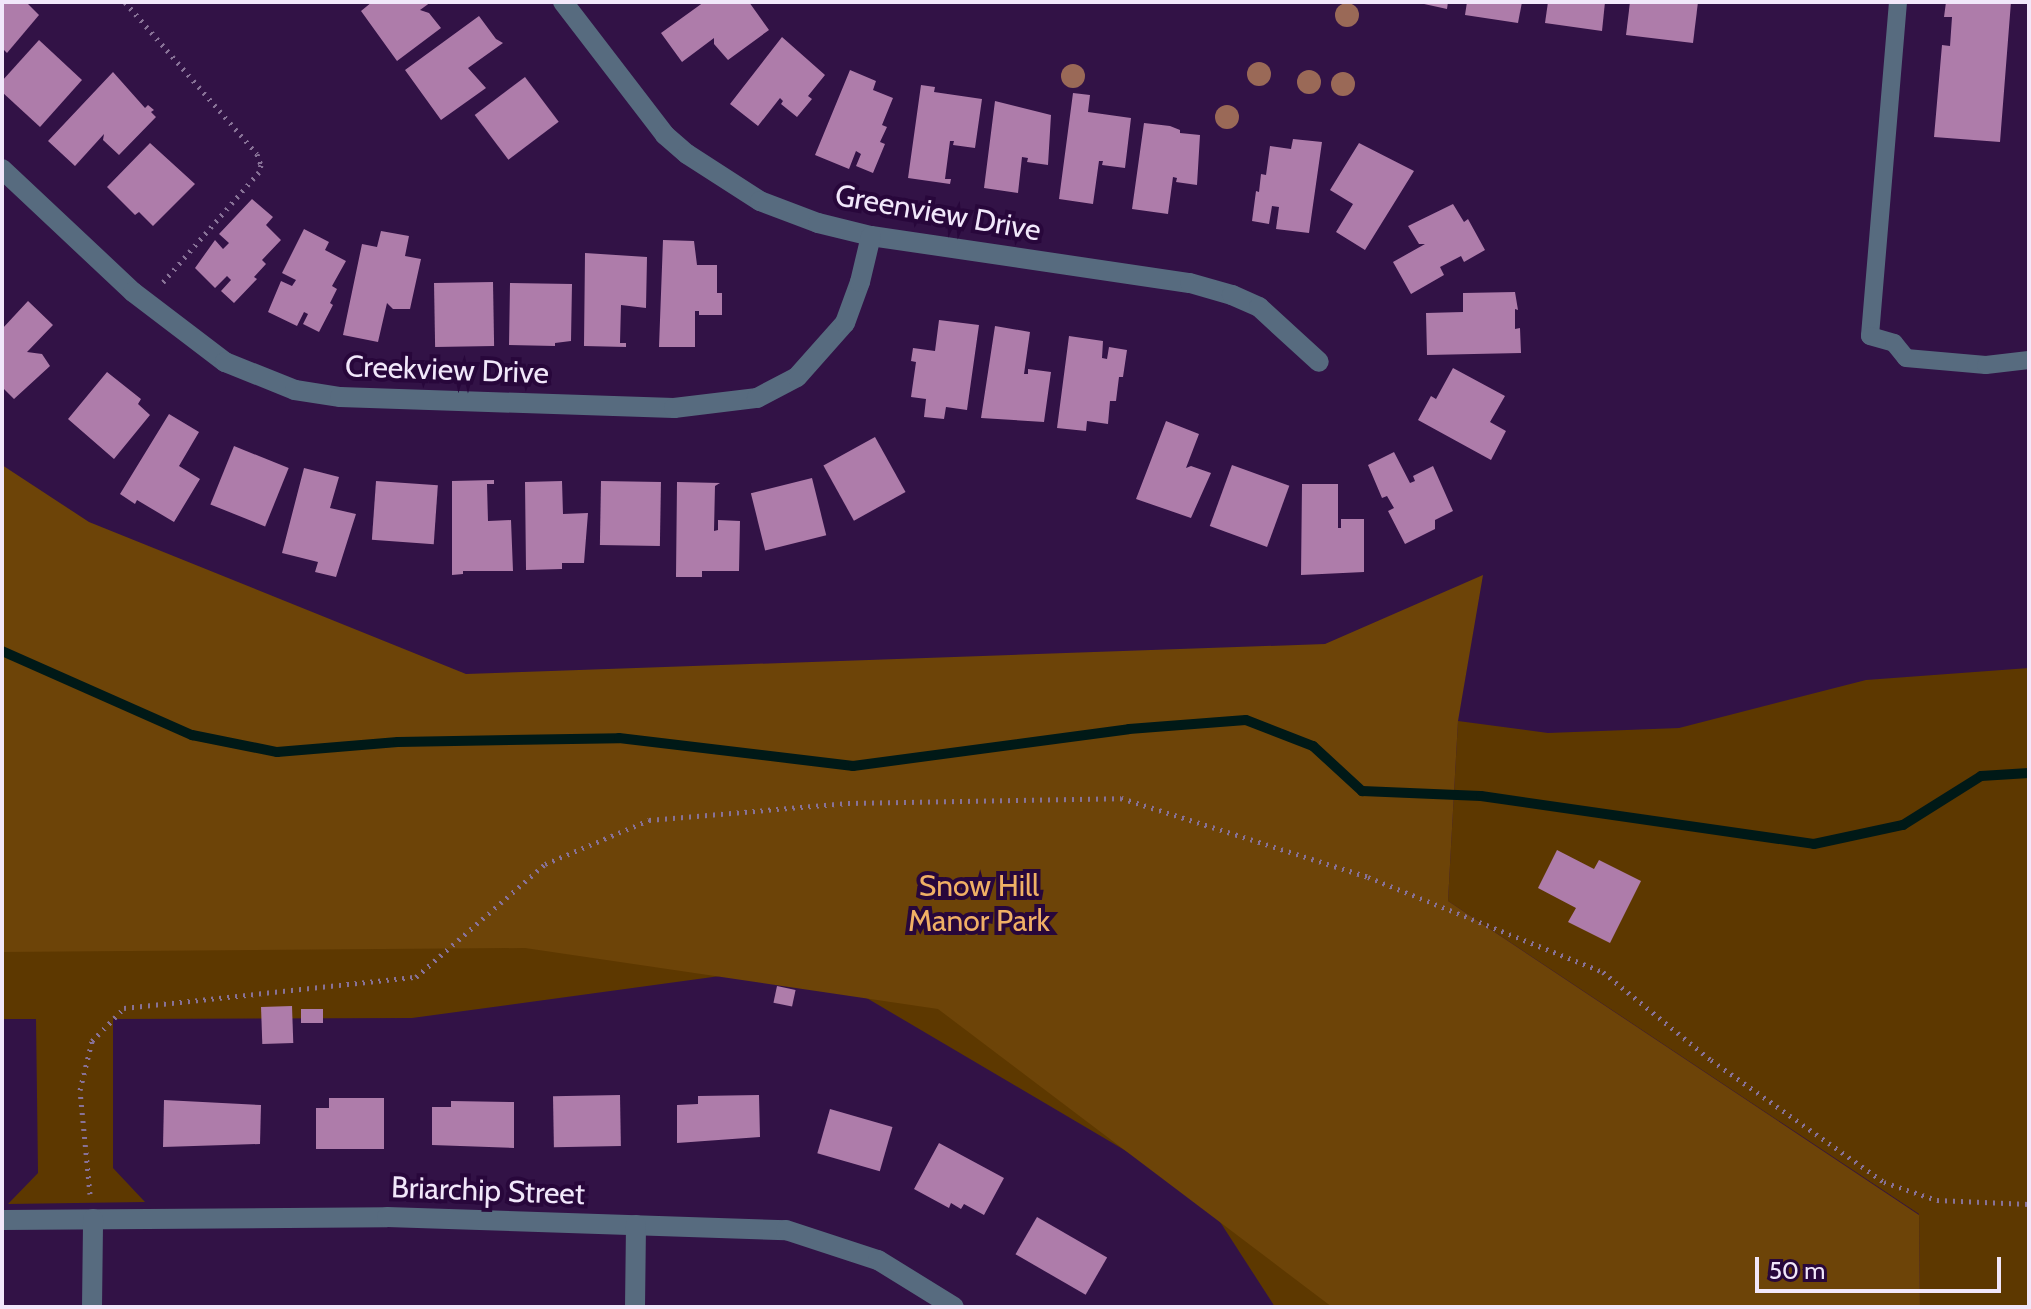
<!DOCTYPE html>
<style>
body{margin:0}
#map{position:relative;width:2031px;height:1309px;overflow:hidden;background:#321246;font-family:Cabin,sans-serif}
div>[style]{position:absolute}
.green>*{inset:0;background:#5d3800}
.forest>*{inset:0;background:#6d4408}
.stream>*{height:10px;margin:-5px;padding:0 5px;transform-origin:5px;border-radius:5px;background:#001917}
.building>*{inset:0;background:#ae7caa;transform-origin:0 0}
.path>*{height:5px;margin-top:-2.5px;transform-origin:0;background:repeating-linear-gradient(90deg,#887297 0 2px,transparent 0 8px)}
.lane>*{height:18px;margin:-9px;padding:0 9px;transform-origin:9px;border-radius:9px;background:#576b7f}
.street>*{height:20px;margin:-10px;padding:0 10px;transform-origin:10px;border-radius:10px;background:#576b7f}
.trees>*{width:24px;height:24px;margin:-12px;border-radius:50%;background:#9a6957}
span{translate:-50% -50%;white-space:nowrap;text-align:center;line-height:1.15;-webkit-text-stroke:8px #28073b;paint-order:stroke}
.street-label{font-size:30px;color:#f1e7fa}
.park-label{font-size:30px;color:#f0b065}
.frame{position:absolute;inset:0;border:4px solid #f1e7fa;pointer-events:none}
.scale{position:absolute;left:1755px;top:1257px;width:246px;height:36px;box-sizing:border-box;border:4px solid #f1e7fa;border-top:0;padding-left:10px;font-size:24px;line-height:28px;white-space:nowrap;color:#f1e7fa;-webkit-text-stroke:6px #28073b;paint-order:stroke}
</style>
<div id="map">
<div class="green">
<div style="clip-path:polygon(2029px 668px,2029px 1307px,1920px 1307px,1919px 1214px,1448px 901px,1458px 721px,1548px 733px,1679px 728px,1866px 680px)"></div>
<div style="clip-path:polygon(2px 722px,669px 766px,1530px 1307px,1275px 1307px,1204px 1197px,809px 964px,412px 1018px,113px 1019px,113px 1168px,145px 1202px,8px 1204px,38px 1173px,36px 1019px,2px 1019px)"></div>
</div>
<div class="forest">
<div style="clip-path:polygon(2px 465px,89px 522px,466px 674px,1325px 644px,1483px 575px,1458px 721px,1448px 901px,1919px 1215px,1920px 1307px,1332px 1307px,938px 1009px,525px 948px,2px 952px)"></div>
</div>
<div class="stream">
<div style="left:2px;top:651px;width:208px;rotate:23.9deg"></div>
<div style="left:192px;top:735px;width:87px;rotate:11.3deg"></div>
<div style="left:277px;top:752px;width:121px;rotate:-4.7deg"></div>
<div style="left:398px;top:742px;width:221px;rotate:-1deg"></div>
<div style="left:619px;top:738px;width:236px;rotate:6.8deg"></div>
<div style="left:853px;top:766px;width:278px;rotate:-7.6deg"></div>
<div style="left:1129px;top:729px;width:117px;rotate:-4.4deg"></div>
<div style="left:1246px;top:720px;width:72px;rotate:21.2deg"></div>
<div style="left:1313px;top:746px;width:67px;rotate:42.6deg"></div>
<div style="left:1362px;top:791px;width:119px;rotate:2.4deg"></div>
<div style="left:1481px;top:796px;width:336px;rotate:8.2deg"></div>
<div style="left:1814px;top:844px;width:91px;rotate:-12.1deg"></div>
<div style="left:1903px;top:825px;width:92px;rotate:-32.1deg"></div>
<div style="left:1981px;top:776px;width:48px;rotate:-3.6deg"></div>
</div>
<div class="building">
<div style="clip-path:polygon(2px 2px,26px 2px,39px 15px,7px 53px,2px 48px)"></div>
<div style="clip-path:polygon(372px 2px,431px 2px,420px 10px,429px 13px,441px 28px,397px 61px,361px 11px)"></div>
<div style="clip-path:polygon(704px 2px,749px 2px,769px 30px,728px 60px,714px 44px,714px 38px,682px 62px,661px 33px)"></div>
<div style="clip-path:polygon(1415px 2px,1448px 2px,1447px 9px)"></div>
<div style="clip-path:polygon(1467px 2px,1522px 2px,1518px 23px,1465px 15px)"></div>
<div style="clip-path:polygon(1548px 2px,1605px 2px,1602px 31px,1545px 23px)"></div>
<div style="clip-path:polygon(1630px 2px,1698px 2px,1693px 43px,1626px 35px)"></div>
<div style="clip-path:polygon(1946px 2px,2011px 2px,2000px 142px,1934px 137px,1942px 45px,1950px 46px,1952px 17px,1944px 17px)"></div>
<div style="clip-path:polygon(479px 16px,496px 39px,503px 43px,468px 68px,486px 88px,441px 120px,405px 70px)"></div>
<div style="clip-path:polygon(782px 37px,825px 75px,808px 96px,812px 99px,797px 117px,781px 104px,783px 101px,780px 98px,758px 126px,730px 104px)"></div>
<div style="clip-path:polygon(39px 40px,82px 80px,40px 127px,2px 92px,2px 81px)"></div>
<div style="clip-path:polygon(850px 70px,876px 81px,873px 90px,893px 98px,882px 125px,887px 127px,880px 142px,885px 144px,873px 173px,856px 166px,861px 154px,856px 151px,849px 169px,815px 155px)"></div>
<div style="clip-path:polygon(113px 72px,145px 108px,148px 105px,154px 110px,151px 112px,156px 117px,119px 155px,103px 140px,104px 134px,75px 166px,48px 141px)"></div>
<div style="left:525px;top:77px;width:56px;height:63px;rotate:53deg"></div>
<div style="clip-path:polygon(921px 85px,935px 87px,934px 92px,982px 99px,975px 148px,953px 145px,954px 141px,950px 141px,945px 179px,951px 179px,950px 184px,908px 178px)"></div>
<div style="clip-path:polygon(1073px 93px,1090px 95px,1088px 112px,1131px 118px,1125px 168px,1102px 165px,1103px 161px,1099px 161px,1093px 204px,1059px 199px)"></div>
<div style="clip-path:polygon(995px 101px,1051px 115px,1048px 165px,1027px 162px,1028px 158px,1022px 157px,1018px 193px,984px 188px)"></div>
<div style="clip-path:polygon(1144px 123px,1170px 126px,1180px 130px,1180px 133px,1200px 135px,1197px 185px,1176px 182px,1177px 178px,1173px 177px,1168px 214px,1132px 209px)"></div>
<div style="clip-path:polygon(1293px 139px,1322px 142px,1309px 233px,1276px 229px,1279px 207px,1272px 206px,1269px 224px,1252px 221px,1256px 191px,1259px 192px,1261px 174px,1266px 175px,1270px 146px,1291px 149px)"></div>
<div style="clip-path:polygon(150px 143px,195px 184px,153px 226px,139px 212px,135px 215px,107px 187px)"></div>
<div style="clip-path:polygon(1359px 143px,1414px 171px,1365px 250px,1336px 232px,1353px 204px,1330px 190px)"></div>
<div style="clip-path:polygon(252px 199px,273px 217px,266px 225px,281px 240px,262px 260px,266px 264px,254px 277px,257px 279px,234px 303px,221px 291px,231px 280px,227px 276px,215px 288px,195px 268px,215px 240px,223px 249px,229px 243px,219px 234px)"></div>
<div style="clip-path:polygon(1453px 204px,1464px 222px,1468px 219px,1485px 250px,1464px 262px,1461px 256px,1440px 267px,1444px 275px,1411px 294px,1393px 262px,1425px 244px,1419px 244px,1408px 226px)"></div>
<div style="clip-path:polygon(304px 229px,329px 242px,325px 250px,346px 261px,332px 286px,337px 289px,330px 303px,333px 305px,319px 332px,303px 324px,308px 314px,304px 312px,297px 326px,268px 312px,281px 281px,292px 286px,296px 280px,282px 273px)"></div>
<div style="clip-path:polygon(381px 231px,409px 236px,405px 256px,421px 259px,410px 309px,393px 309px,387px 303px,378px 342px,343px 335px,362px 244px,377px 247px)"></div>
<div style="clip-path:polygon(663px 240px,694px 241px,697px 265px,717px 265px,717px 293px,722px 293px,722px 315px,699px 315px,699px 311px,695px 311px,695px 347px,659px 347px)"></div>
<div style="clip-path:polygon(585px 253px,647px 257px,646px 308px,621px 305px,620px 343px,626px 343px,626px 347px,584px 346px)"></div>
<div style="left:493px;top:282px;width:64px;height:59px;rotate:89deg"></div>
<div style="clip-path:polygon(510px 283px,572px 284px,571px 341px,555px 343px,555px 346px,509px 345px)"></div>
<div style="clip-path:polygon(1515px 292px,1518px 310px,1515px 309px,1515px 329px,1520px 328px,1521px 353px,1427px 355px,1426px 313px,1463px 312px,1463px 293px)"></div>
<div style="clip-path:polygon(28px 301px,53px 325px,27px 352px,42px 354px,50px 366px,14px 399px,2px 387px,2px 329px)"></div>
<div style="clip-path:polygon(939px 320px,979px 325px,967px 410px,946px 407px,944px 419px,924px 417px,926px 399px,911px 397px,916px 362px,911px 361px,913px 348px,935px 351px)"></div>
<div style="clip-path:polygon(995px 326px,1030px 332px,1024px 374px,1028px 374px,1028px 369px,1051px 372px,1044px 422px,981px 418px)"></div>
<div style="clip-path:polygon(1069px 336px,1103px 341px,1102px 358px,1107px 359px,1109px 347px,1127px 350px,1123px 377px,1119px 377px,1116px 401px,1110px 401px,1108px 424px,1087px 421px,1086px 431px,1057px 428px)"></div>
<div style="clip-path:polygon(1453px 368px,1505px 396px,1490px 422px,1506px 431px,1491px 460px,1418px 420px,1431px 396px,1436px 399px)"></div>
<div style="clip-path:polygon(107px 372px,141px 399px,138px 404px,150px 415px,114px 459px,68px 419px)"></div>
<div style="clip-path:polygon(169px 414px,199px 432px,179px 466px,200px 479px,174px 522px,137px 500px,135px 504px,120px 494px)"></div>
<div style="clip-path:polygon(1166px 421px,1199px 434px,1186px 468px,1191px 466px,1211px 473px,1191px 518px,1136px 499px)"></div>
<div style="left:875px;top:437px;width:63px;height:59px;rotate:61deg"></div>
<div style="left:234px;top:446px;width:59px;height:63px;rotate:22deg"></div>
<div style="clip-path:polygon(1394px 452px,1410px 483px,1415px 481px,1413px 476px,1433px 466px,1453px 511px,1435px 520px,1435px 529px,1405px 544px,1388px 511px,1394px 508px,1387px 496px,1382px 498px,1368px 465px)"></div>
<div style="left:1232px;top:465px;width:61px;height:65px;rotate:20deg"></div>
<div style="clip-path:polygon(304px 468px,339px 477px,330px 508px,356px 514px,336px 577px,315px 572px,318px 562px,282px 553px)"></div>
<div style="left:812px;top:478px;width:59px;height:63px;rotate:76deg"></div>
<div style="clip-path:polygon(494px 480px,494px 484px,487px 484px,488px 521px,511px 520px,513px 571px,463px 571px,463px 574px,452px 575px,452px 481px)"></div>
<div style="left:376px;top:481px;width:62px;height:59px;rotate:4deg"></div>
<div style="clip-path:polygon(562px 481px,563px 514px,588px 513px,584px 563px,562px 563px,562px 569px,526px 570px,525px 482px)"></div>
<div style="left:601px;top:481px;width:60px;height:64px;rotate:1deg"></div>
<div style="clip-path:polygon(677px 482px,720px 483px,715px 486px,714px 531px,718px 530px,718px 520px,740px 521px,739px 571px,702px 571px,702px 577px,676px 577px)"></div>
<div style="clip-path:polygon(1302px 484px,1338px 484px,1338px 528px,1341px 528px,1341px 519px,1364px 519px,1364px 572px,1301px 575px)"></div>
<div style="clip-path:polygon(1557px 850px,1594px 869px,1599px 860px,1641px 881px,1610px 943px,1568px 922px,1576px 908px,1538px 888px)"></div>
<div style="left:777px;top:986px;width:19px;height:17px;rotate:12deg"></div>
<div style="left:292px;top:1006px;width:37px;height:31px;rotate:88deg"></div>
<div style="left:323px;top:1009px;width:14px;height:22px;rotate:90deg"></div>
<div style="left:620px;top:1095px;width:51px;height:67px;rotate:89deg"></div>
<div style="clip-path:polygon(759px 1095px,760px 1137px,677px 1143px,677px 1105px,698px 1104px,698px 1096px)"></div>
<div style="clip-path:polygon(329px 1098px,384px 1098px,384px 1149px,316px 1149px,316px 1108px,329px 1108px)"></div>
<div style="clip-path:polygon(164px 1100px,261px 1105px,260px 1144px,163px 1147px)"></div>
<div style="clip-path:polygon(451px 1101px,514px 1102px,514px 1148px,432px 1145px,432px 1107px,451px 1107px)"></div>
<div style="left:830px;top:1109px;width:65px;height:46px;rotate:16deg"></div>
<div style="clip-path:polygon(939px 1143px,1004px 1178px,984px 1215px,964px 1204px,961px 1209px,951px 1203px,949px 1208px,914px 1189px)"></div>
<div style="left:1037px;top:1217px;width:81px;height:43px;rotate:30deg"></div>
</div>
<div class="path">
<div style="left:125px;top:2px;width:201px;rotate:49deg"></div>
<div style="left:257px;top:154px;width:12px;rotate:70deg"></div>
<div style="left:261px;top:165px;width:7px;rotate:106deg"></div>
<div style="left:259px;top:172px;width:147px;rotate:131.1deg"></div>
<div style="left:90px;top:1194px;width:104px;rotate:-95.5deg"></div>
<div style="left:80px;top:1090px;width:50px;rotate:-76.2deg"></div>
<div style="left:92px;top:1041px;width:46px;rotate:-45.9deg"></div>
<div style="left:124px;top:1008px;width:294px;rotate:-6.1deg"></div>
<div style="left:416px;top:977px;width:171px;rotate:-41.2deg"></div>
<div style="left:545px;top:864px;width:113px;rotate:-22.9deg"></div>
<div style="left:649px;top:820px;width:200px;rotate:-4.9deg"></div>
<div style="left:848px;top:803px;width:273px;rotate:-1deg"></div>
<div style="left:1121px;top:798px;width:259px;rotate:17.7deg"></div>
<div style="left:1368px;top:877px;width:253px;rotate:22deg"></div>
<div style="left:1603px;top:972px;width:139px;rotate:39.2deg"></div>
<div style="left:1711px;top:1060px;width:212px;rotate:35.2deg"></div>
<div style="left:1884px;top:1182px;width:56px;rotate:18.8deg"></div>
<div style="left:1937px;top:1200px;width:92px;rotate:2.5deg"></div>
</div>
<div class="lane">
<div style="left:1898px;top:2px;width:335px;rotate:94.8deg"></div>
<div style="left:1870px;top:336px;width:25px;rotate:16deg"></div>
<div style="left:1894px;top:343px;width:19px;rotate:51deg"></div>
<div style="left:1906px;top:358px;width:80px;rotate:5deg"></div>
<div style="left:1986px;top:365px;width:43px;rotate:-6.6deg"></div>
</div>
<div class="street">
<div style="left:563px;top:2px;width:168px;rotate:52.5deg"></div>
<div style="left:665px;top:135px;width:29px;rotate:41deg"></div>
<div style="left:687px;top:154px;width:87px;rotate:32.8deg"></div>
<div style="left:760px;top:201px;width:62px;rotate:20.8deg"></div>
<div style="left:818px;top:223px;width:55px;rotate:13.8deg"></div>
<div style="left:871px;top:236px;width:322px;rotate:8.4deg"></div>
<div style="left:1190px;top:283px;width:44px;rotate:15.9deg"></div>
<div style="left:1232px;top:295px;width:30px;rotate:24deg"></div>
<div style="left:1259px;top:307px;width:81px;rotate:42.5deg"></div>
<div style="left:2px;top:169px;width:180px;rotate:43.2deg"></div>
<div style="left:133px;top:292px;width:116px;rotate:37.3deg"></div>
<div style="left:225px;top:362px;width:75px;rotate:21.8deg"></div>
<div style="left:295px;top:390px;width:46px;rotate:8.8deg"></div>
<div style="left:340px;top:397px;width:334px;rotate:1.9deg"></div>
<div style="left:674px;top:408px;width:84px;rotate:-6.9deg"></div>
<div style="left:757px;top:398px;width:45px;rotate:-27.7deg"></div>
<div style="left:797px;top:377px;width:72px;rotate:-48.4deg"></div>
<div style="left:845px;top:323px;width:44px;rotate:-69.9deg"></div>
<div style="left:860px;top:282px;width:47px;rotate:-76.6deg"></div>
<div style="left:2px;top:1220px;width:385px;rotate:-0.4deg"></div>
<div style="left:387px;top:1217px;width:399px;rotate:1.9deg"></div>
<div style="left:786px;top:1230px;width:97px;rotate:18.1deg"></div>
<div style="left:878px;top:1260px;width:89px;rotate:31.7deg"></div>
<div style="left:92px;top:1307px;width:88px;rotate:-89.3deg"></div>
<div style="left:635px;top:1307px;width:82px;rotate:-89.3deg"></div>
</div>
<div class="trees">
<div style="left:1347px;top:15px"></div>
<div style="left:1259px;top:74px"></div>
<div style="left:1073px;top:76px"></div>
<div style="left:1309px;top:82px"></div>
<div style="left:1343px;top:84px"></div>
<div style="left:1227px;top:117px"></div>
</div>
<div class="street-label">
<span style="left:938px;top:213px;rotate:10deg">Greenview Drive</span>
<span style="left:447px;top:370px;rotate:2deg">Creekview Drive</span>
<span style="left:488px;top:1191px;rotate:2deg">Briarchip Street</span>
</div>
<div class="park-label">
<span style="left:979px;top:903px">Snow Hill<br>Manor Park</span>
</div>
<div class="frame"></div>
<div class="scale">50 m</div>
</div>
